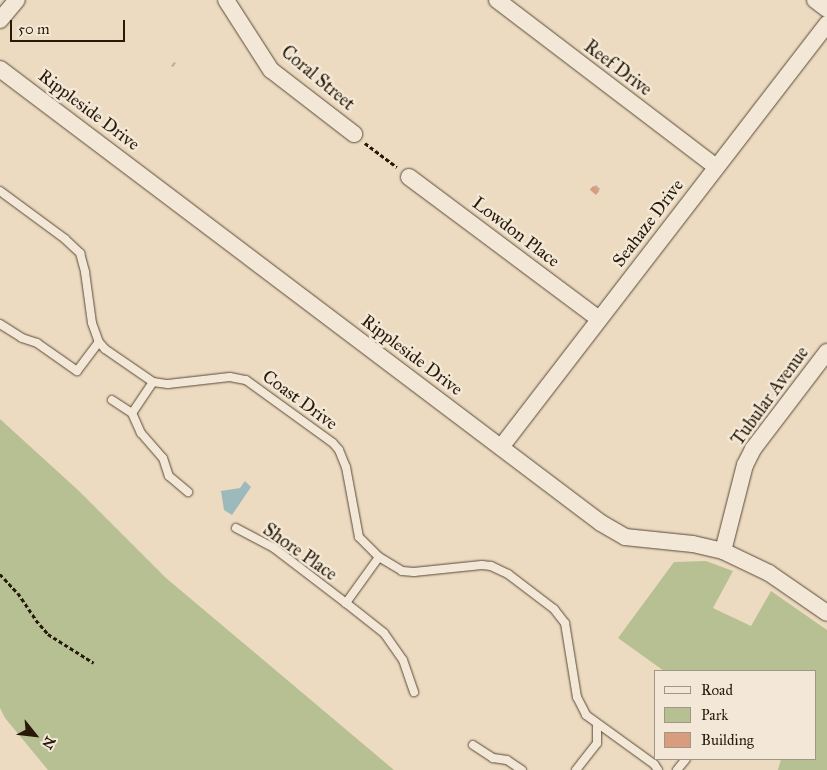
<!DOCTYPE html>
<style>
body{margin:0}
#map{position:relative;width:827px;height:770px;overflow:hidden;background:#eddbc1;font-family:"IM FELL Great Primer",serif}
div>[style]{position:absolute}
.green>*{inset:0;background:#b7c093}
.water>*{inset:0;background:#9cb9bc}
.shadow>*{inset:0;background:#0003}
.building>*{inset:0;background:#d89d7e;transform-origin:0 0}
.path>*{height:2.5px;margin-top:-1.25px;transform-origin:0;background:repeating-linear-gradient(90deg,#271a09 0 4px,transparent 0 6.5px)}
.roads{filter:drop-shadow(0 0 1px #584a37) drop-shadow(0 0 1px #584a37)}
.service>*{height:8px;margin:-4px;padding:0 4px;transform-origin:4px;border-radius:4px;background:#f3e8d7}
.minor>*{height:16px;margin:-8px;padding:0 8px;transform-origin:8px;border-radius:8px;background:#f3e8d7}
span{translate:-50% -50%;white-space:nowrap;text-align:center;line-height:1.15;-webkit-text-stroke:5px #f3e8d7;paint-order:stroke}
.street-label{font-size:18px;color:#271a09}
.legend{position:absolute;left:654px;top:670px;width:162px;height:90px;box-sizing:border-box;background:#f3e8d7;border:1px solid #a19685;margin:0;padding:6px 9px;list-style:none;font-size:15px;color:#271a09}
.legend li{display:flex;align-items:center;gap:10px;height:25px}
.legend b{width:25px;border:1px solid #a19685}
.north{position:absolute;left:10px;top:710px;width:50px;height:50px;-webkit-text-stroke:4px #f3e8d7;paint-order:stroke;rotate:119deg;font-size:14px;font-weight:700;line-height:20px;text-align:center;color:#271a09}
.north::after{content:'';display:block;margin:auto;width:18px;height:22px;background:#271a09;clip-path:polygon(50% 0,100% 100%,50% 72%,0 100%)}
.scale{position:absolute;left:10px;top:20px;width:115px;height:22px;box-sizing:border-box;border:2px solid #271a09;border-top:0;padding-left:6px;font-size:15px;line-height:18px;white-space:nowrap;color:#271a09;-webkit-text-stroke:4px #f3e8d7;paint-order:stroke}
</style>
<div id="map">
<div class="green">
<div style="clip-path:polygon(0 419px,79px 491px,166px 578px,394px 770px,48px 770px,5px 718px,0 708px)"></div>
<div style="clip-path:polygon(706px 561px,733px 571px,713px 608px,751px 626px,771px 591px,827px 630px,827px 770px,778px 770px,781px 759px,816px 759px,816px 671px,664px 671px,618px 638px,674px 562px)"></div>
</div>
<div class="water">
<div style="clip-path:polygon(245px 481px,251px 487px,232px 515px,224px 510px,221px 491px,240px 488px)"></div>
</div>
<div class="shadow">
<div style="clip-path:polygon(174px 62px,176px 63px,173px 67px,171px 66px)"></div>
<div style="clip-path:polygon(57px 77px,59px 79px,56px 83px,54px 81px)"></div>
<div style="clip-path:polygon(596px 185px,600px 189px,596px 194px,591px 189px)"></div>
</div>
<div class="building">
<div style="left:593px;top:186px;width:8px;height:5px;rotate:40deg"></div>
</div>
<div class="path">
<div style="left:365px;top:143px;width:40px;rotate:37deg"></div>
<div style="left:0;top:574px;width:26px;rotate:47deg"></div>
<div style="left:18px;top:593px;width:32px;rotate:56deg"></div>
<div style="left:36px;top:620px;width:18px;rotate:49deg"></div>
<div style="left:48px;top:634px;width:54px;rotate:32.2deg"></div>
</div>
<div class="roads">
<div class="service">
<div style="left:0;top:191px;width:81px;rotate:36.4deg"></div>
<div style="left:65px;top:239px;width:21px;rotate:43deg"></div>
<div style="left:80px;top:253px;width:20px;rotate:75deg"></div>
<div style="left:85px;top:272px;width:51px;rotate:82.2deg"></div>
<div style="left:92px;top:323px;width:20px;rotate:70deg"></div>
<div style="left:99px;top:342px;width:9px;rotate:49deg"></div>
<div style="left:105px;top:349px;width:58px;rotate:34.5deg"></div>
<div style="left:153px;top:382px;width:15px;rotate:8deg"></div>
<div style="left:168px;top:384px;width:62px;rotate:-6.4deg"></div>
<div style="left:230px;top:377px;width:16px;rotate:11deg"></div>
<div style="left:246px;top:380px;width:107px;rotate:35.9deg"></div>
<div style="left:333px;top:443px;width:9px;rotate:49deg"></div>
<div style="left:339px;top:450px;width:18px;rotate:68deg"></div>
<div style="left:346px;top:467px;width:71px;rotate:79.5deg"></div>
<div style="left:359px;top:537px;width:28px;rotate:45deg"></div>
<div style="left:379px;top:557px;width:27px;rotate:31deg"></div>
<div style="left:402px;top:571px;width:12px;rotate:5deg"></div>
<div style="left:414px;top:572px;width:68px;rotate:-5.9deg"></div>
<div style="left:482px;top:565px;width:9px;rotate:6deg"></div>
<div style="left:491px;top:566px;width:19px;rotate:25deg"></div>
<div style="left:508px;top:574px;width:58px;rotate:37.3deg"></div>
<div style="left:554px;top:609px;width:18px;rotate:52deg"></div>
<div style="left:565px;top:623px;width:75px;rotate:80.8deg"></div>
<div style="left:577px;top:697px;width:20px;rotate:63deg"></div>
<div style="left:586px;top:715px;width:84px;rotate:35.8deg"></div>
<div style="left:654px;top:764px;width:7px;rotate:56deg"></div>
<div style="left:0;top:324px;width:26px;rotate:32deg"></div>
<div style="left:22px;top:338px;width:16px;rotate:18deg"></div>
<div style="left:37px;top:343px;width:49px;rotate:35deg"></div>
<div style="left:77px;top:371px;width:36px;rotate:-53deg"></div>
<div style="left:153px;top:382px;width:37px;rotate:124deg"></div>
<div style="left:132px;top:413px;width:22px;rotate:66deg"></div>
<div style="left:141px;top:433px;width:33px;rotate:49deg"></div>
<div style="left:163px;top:458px;width:19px;rotate:72deg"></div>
<div style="left:169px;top:476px;width:25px;rotate:40deg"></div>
<div style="left:112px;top:400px;width:24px;rotate:33deg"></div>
<div style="left:236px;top:528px;width:43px;rotate:27.8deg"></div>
<div style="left:274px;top:548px;width:91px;rotate:37.4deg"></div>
<div style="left:379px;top:557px;width:57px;rotate:125.7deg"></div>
<div style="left:346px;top:603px;width:48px;rotate:38.3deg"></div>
<div style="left:384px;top:633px;width:33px;rotate:55deg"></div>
<div style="left:403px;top:660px;width:34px;rotate:71deg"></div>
<div style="left:473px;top:745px;width:24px;rotate:33deg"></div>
<div style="left:493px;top:758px;width:14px;rotate:8deg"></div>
<div style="left:507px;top:760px;width:18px;rotate:34deg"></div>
<div style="left:576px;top:770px;width:34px;rotate:-52deg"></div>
<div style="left:597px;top:743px;width:19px;rotate:-90deg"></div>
<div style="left:677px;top:770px;width:14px;rotate:-51deg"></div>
</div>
<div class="minor">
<div style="left:226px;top:0;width:83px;rotate:57.3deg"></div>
<div style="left:271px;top:70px;width:105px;rotate:37.6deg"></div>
<div style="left:497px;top:0;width:275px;rotate:37.3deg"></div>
<div style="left:815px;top:0;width:15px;rotate:37deg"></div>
<div style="left:0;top:20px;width:26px;rotate:-50deg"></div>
<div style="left:0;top:69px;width:753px;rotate:37.07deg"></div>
<div style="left:601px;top:523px;width:28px;rotate:30deg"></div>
<div style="left:625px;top:537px;width:68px;rotate:5.9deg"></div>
<div style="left:693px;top:544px;width:31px;rotate:13deg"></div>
<div style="left:723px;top:551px;width:51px;rotate:25.6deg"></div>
<div style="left:769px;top:573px;width:70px;rotate:34.6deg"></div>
<div style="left:409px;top:177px;width:237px;rotate:36.8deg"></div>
<div style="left:501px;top:447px;width:534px;rotate:-52.38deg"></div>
<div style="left:723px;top:551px;width:89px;rotate:-75.7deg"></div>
<div style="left:745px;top:465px;width:18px;rotate:-63deg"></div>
<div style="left:753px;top:449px;width:122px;rotate:-52.7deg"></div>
</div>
</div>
<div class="street-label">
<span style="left:618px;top:68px;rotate:37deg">Reef Drive</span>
<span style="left:318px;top:78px;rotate:40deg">Coral Street</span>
<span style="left:89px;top:110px;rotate:37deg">Rippleside Drive</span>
<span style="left:648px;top:223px;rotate:-53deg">Seahaze Drive</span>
<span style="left:516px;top:232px;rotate:37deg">Lowdon Place</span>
<span style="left:412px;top:355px;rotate:37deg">Rippleside Drive</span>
<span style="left:770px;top:396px;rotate:-54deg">Tubular Avenue</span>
<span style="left:300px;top:400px;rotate:36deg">Coast Drive</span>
<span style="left:300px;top:552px;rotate:35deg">Shore Place</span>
</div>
<ul class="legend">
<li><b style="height:6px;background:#f3e8d7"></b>Road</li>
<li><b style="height:14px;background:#b7c093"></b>Park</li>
<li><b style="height:14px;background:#d89d7e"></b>Building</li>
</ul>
<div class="north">N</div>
<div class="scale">50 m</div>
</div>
